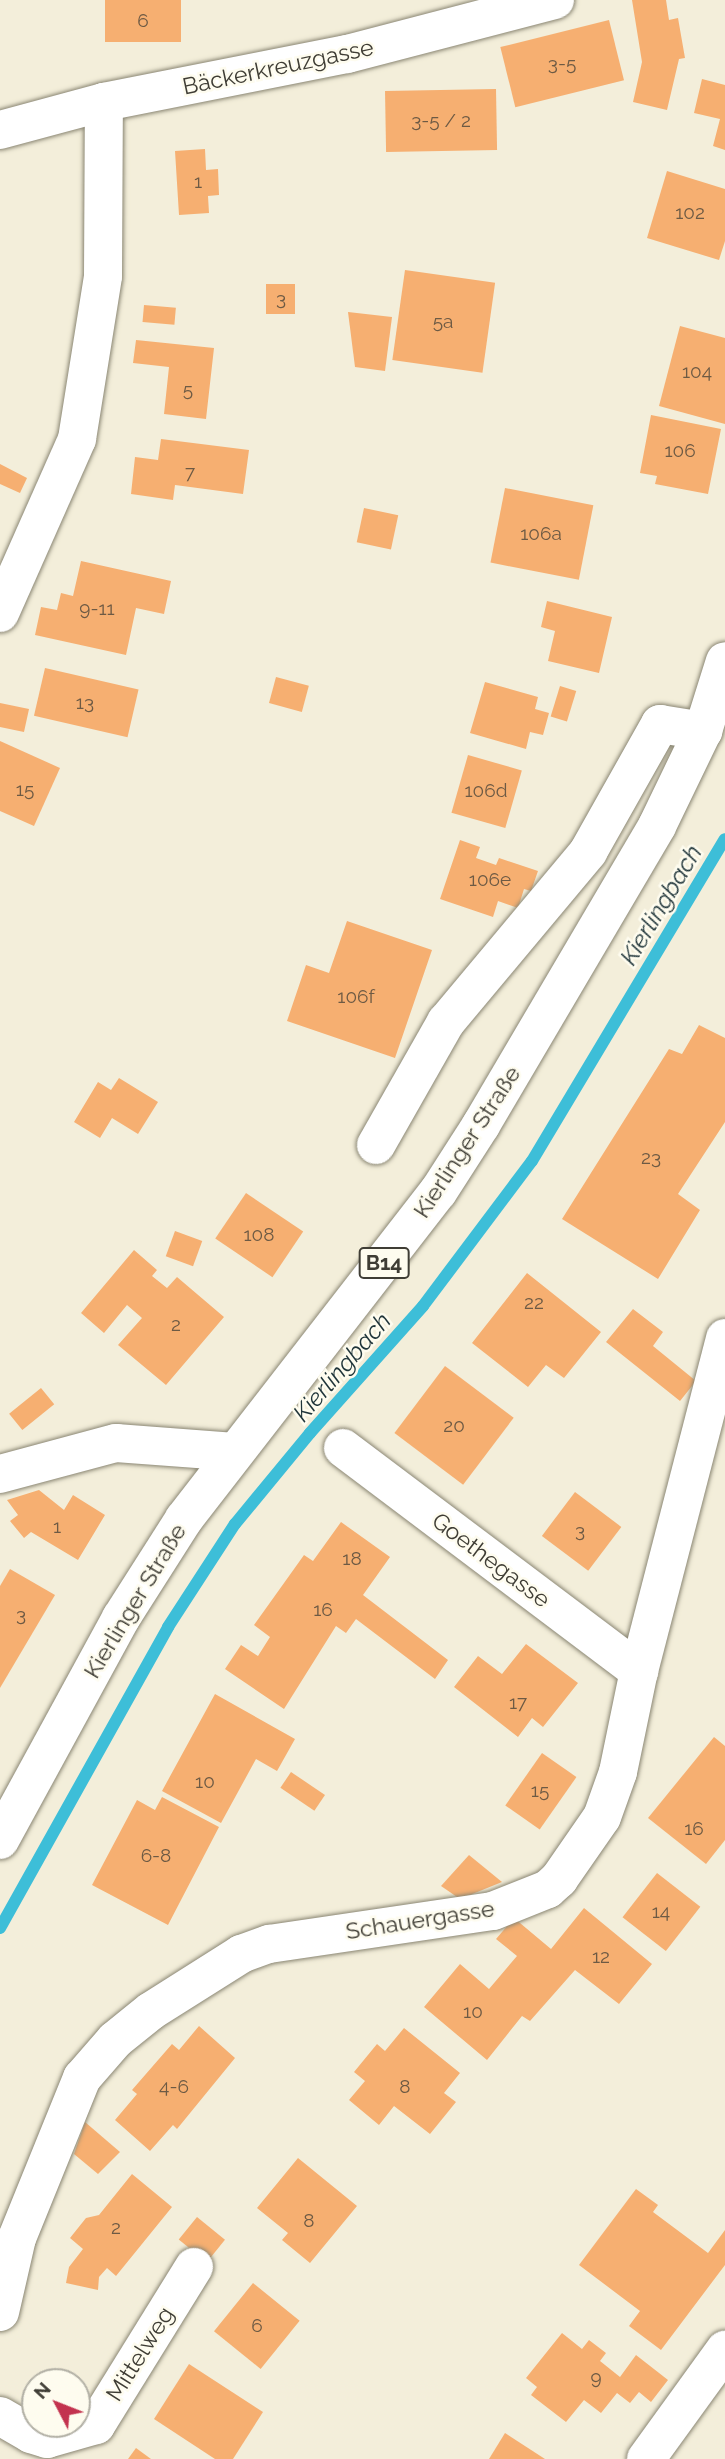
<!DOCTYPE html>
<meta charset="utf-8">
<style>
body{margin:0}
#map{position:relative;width:725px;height:2459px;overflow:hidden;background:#f3eeda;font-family:Raleway,sans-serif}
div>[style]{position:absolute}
.stream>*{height:12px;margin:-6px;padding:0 6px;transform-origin:6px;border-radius:6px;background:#3dbed8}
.building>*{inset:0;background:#f6af71;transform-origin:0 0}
.roads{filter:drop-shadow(0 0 2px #8a8673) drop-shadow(0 0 2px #8a8673)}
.minor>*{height:38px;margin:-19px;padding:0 19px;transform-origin:19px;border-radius:19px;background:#fff}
.major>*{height:38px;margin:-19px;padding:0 19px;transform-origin:19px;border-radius:19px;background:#fff}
span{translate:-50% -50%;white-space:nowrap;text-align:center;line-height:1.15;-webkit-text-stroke:5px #fefcef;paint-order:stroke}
.number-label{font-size:19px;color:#6d5a44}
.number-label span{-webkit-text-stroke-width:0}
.shield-label span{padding:2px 5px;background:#fefcef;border:2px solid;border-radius:5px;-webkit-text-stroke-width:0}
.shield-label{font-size:21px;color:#3f3d35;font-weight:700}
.street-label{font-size:23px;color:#3f3d35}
.water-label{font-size:24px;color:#1f3439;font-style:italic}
.north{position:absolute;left:21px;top:2368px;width:70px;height:70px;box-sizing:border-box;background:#fefcef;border:2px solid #b2b0a5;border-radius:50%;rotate:312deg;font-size:19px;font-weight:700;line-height:28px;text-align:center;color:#3f3d35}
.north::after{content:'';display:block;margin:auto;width:24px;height:32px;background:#c3334f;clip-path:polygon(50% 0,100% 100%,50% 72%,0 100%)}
</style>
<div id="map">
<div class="stream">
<div style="left:0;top:1928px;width:345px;rotate:-60.8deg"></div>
<div style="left:168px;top:1627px;width:123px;rotate:-57deg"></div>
<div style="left:235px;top:1524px;width:118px;rotate:-50.5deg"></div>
<div style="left:310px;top:1433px;width:170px;rotate:-48.3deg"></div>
<div style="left:423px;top:1306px;width:181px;rotate:-53.1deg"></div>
<div style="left:532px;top:1161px;width:375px;rotate:-59.1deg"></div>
</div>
<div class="building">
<div style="left:105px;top:0;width:76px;height:42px"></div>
<div style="clip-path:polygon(632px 0,666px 0,669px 20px,678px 18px,685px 58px,679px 59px,667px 110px,633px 102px,642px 62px)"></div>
<div style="left:609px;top:20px;width:62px;height:112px;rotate:76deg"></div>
<div style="clip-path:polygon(702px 79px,725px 85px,725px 150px,713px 146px,720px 119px,694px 113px)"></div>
<div style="left:496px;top:89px;width:61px;height:111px;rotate:89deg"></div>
<div style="clip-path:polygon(205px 149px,206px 170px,218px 169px,219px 195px,208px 196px,209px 213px,179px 215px,175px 151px)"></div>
<div style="clip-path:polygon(667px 171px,725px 189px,725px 241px,719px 260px,647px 238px)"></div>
<div style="left:405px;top:270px;width:91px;height:91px;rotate:8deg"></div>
<div style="left:266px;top:284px;width:29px;height:30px"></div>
<div style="left:144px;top:305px;width:32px;height:17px;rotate:5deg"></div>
<div style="clip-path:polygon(348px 312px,392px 317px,385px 371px,355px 367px)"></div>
<div style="clip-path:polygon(680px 326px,725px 338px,725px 424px,659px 406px)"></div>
<div style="clip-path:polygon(136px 340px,214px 348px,206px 419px,164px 414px,169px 367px,133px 363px)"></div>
<div style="clip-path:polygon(651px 415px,721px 429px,708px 494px,655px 484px,657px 476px,640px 473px)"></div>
<div style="clip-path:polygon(161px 439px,249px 450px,243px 494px,175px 485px,173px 500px,131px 494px,135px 457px,158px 460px)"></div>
<div style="clip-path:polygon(0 464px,27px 478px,20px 493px,0 484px)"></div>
<div style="left:505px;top:488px;width:90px;height:76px;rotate:11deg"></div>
<div style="left:364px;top:508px;width:35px;height:35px;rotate:12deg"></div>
<div style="clip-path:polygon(81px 561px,171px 581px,164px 614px,136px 608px,126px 655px,35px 635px,41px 607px,57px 610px,61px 593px,73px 596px)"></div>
<div style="clip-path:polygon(547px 601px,612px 617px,599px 673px,548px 661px,555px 631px,541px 627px)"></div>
<div style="left:45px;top:668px;width:96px;height:49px;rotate:13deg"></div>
<div style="left:276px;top:677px;width:34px;height:27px;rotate:15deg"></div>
<div style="clip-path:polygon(485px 682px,538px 697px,535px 709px,549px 713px,543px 735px,530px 732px,526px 749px,470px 733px)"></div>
<div style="left:560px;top:686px;width:17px;height:32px;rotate:17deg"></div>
<div style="clip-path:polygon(0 703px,29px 709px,24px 732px,0 727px)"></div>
<div style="clip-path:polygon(0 741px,60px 768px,34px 826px,0 811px)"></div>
<div style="left:468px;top:755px;width:56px;height:60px;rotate:16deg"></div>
<div style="clip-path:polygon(460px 840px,480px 847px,476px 858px,496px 865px,499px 858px,538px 871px,531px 891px,524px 889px,518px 908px,498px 901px,493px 917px,440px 899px)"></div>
<div style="clip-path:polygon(347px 921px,432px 950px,395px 1058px,287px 1021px,306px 965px,329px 973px)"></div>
<div style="clip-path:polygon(699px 1025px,725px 1038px,725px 1122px,678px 1194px,700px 1210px,658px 1279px,562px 1219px,669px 1049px,682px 1054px)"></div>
<div style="clip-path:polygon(119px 1078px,158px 1102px,138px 1134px,112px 1118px,100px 1138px,74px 1122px,98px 1082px,111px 1090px)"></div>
<div style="left:246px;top:1193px;width:69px;height:55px;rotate:34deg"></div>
<div style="left:175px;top:1231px;width:29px;height:27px;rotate:20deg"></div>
<div style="clip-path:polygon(134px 1250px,157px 1270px,152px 1276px,167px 1288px,177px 1277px,224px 1317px,166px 1385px,118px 1345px,142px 1318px,127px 1305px,104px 1333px,81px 1313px)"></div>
<div style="clip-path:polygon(527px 1273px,601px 1332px,564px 1378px,546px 1365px,528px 1387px,472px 1343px)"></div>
<div style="clip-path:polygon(633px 1309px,663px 1332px,653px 1346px,696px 1381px,680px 1401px,606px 1342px)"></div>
<div style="left:445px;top:1366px;width:86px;height:84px;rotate:37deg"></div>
<div style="left:41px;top:1388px;width:21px;height:41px;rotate:51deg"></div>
<div style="clip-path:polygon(39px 1490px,64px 1510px,73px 1495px,105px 1515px,78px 1560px,31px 1532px,24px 1538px,10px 1521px,18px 1515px,7px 1500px)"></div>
<div style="left:575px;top:1492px;width:58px;height:55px;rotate:37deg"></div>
<div style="clip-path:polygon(341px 1522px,390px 1557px,363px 1595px,448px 1660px,435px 1679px,356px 1619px,346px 1633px,336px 1626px,284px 1709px,225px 1669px,241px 1645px,258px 1656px,270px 1637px,254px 1625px,304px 1555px,313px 1561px)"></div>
<div style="clip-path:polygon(10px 1569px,55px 1595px,0 1688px,0 1586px)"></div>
<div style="clip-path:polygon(526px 1644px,578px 1683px,543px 1727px,532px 1718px,518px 1737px,454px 1687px,478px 1656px,502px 1674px)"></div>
<div style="clip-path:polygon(215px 1694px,295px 1739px,277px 1771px,256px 1759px,221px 1823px,162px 1791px)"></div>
<div style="clip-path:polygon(714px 1737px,725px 1746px,725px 1840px,706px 1864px,648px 1818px)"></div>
<div style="left:542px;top:1753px;width:42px;height:64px;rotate:35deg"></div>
<div style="left:291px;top:1772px;width:41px;height:19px;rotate:34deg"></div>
<div style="clip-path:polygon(162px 1797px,219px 1827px,168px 1925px,92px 1885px,137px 1800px,155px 1810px)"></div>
<div style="clip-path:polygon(469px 1855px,502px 1882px,460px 1899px,441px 1886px)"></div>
<div style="left:657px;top:1873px;width:55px;height:56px;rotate:38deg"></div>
<div style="clip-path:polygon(584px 1908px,652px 1964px,619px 2004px,575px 1970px,530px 2021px,522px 2016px,487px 2060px,424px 2007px,460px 1964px,489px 1989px,517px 1956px,496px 1939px,514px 1918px,551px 1949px)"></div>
<div style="clip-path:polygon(199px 2026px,235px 2058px,177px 2129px,173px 2125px,150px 2151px,115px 2120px,137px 2094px,132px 2090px,172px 2044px,179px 2050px)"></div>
<div style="clip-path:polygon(404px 2028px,460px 2073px,444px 2093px,456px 2102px,430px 2134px,394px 2106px,379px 2125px,349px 2100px,365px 2081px,354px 2072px,377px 2044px,385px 2051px)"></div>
<div style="clip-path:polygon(85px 2122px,120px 2152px,98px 2174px,74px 2154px)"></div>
<div style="clip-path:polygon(298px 2158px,357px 2206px,310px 2263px,282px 2240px,288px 2233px,257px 2208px)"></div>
<div style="clip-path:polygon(132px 2174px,172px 2207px,116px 2276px,107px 2268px,99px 2277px,98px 2290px,66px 2283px,69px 2267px,83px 2249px,70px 2238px,86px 2218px,99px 2215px)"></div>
<div style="clip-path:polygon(636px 2189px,658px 2205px,653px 2212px,708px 2253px,725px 2230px,725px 2265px,661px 2350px,629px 2326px,640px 2311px,579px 2265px)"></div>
<div style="left:197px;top:2217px;width:36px;height:29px;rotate:39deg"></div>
<div style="left:253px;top:2283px;width:60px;height:62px;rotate:39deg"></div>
<div style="clip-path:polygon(562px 2333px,582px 2349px,589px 2340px,606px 2353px,600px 2361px,620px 2377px,636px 2355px,668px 2380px,651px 2402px,639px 2392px,630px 2403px,617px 2393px,601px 2413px,584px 2400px,566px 2422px,531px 2395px,537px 2387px,526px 2378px)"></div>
<div style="clip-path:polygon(189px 2364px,263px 2412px,233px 2459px,215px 2459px,154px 2419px)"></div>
<div style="clip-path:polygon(505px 2433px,545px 2459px,489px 2459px)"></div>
<div style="clip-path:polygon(136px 2448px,151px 2459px,128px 2459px)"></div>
</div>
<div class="roads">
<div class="minor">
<div style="left:0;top:130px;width:108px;rotate:-15.1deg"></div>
<div style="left:104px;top:102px;width:248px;rotate:-11.2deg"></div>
<div style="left:347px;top:54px;width:215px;rotate:-14.6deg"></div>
<div style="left:0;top:613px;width:190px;rotate:-66.1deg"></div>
<div style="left:77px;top:439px;width:165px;rotate:-80.9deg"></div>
<div style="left:103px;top:276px;width:174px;rotate:-89.7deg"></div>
<div style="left:376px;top:1145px;width:142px;rotate:-60.4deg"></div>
<div style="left:446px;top:1022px;width:222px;rotate:-50.1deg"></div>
<div style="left:588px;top:852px;width:147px;rotate:-60.6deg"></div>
<div style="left:660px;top:724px;width:44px;rotate:9.2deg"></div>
<div style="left:343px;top:1448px;width:371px;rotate:37deg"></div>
<div style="left:0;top:1474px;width:120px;rotate:-15deg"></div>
<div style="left:116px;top:1443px;width:119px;rotate:4.3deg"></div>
<div style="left:0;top:2312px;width:76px;rotate:-77.1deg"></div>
<div style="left:17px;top:2238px;width:173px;rotate:-67.9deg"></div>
<div style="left:82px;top:2078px;width:50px;rotate:-49deg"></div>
<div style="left:115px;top:2040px;width:46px;rotate:-38.9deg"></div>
<div style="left:151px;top:2011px;width:107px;rotate:-32.3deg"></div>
<div style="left:241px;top:1954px;width:30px;rotate:-20deg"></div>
<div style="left:269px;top:1944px;width:226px;rotate:-8.4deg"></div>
<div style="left:493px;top:1911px;width:59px;rotate:-21.8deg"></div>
<div style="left:548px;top:1889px;width:15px;rotate:-42deg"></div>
<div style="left:559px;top:1879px;width:75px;rotate:-55.3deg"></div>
<div style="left:602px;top:1817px;width:48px;rotate:-70.4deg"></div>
<div style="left:618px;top:1772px;width:103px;rotate:-78.3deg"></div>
<div style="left:639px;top:1671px;width:344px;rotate:-75.5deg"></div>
<div style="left:0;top:2416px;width:36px;rotate:30deg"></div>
<div style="left:31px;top:2434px;width:17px;rotate:17deg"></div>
<div style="left:47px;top:2439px;width:51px;rotate:-15.9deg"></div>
<div style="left:96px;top:2425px;width:186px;rotate:-58.2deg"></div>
<div style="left:646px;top:2459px;width:135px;rotate:-54.1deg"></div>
</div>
<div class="major">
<div style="left:0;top:1840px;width:253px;rotate:-61.4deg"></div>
<div style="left:121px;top:1618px;width:117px;rotate:-57.5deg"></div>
<div style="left:184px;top:1519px;width:414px;rotate:-52.2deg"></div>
<div style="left:438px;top:1192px;width:80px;rotate:-57.3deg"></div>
<div style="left:481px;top:1125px;width:347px;rotate:-59.5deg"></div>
<div style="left:657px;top:826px;width:106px;rotate:-64.2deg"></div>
<div style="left:703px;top:731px;width:73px;rotate:-72.6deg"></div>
</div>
</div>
<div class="number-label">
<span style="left:143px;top:21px">6</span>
<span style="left:562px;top:64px">3-5</span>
<span style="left:441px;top:121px">3-5 / 2</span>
<span style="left:198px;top:182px">1</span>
<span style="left:690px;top:213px">102</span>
<span style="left:281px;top:299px">3</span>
<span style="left:443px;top:322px">5a</span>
<span style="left:697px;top:372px">104</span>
<span style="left:188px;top:390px">5</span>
<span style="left:680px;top:451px">106</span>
<span style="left:190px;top:473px">7</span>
<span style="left:541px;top:534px">106a</span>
<span style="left:97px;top:609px">9-11</span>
<span style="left:85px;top:703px">13</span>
<span style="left:25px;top:790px">15</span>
<span style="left:486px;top:791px">106d</span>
<span style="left:490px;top:880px">106e</span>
<span style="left:356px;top:997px">106f</span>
<span style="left:651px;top:1158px">23</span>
<span style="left:259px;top:1235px">108</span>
<span style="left:534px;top:1303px">22</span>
<span style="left:176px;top:1325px">2</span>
<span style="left:454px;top:1426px">20</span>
<span style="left:57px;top:1527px">1</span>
<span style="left:580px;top:1531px">3</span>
<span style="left:352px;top:1559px">18</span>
<span style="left:323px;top:1610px">16</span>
<span style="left:21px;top:1615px">3</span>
<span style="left:518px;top:1703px">17</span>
<span style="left:205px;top:1782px">10</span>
<span style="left:540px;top:1791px">15</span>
<span style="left:694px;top:1829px">16</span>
<span style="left:156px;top:1856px">6-8</span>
<span style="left:661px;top:1912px">14</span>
<span style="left:601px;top:1957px">12</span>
<span style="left:473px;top:2012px">10</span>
<span style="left:174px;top:2087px">4-6</span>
<span style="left:405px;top:2087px">8</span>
<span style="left:309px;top:2221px">8</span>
<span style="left:116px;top:2228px">2</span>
<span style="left:257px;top:2326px">6</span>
<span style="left:596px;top:2378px">9</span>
</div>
<div class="shield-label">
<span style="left:384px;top:1263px">B14</span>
</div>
<div class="street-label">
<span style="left:278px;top:67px;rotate:-12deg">Bäckerkreuzgasse</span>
<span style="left:467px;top:1142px;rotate:-57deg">Kierlinger Straße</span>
<span style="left:491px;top:1560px;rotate:37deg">Goethegasse</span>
<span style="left:135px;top:1601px;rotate:-59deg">Kierlinger Straße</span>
<span style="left:420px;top:1920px;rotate:-9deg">Schauergasse</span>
<span style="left:140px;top:2354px;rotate:-58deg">Mittelweg</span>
</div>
<div class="water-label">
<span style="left:661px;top:905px;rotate:-59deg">Kierlingbach</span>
<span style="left:342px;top:1367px;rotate:-49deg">Kierlingbach</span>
</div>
<div class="north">N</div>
</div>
